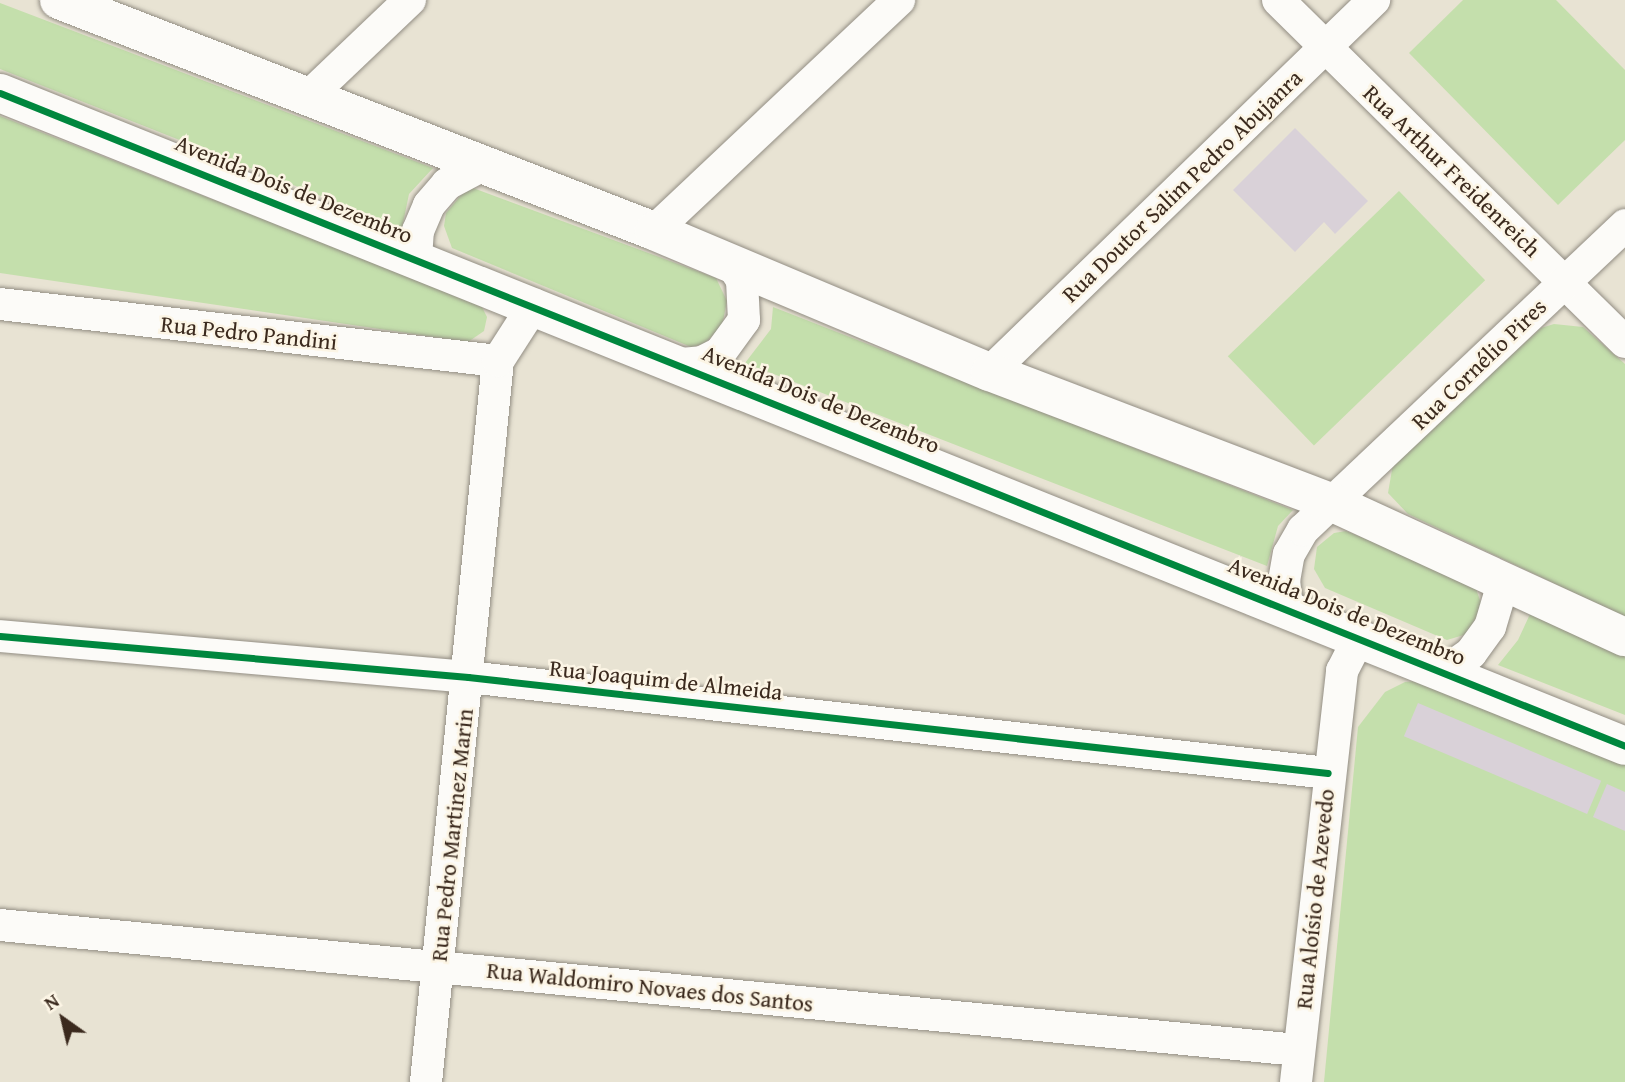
<!DOCTYPE html>
<meta charset="utf-8">
<style>
body{margin:0}
#map{position:relative;width:1625px;height:1082px;overflow:hidden;background:#e8e3d3;font-family:"Gentium Book Plus",serif}
div>[style]{position:absolute}
.green>*{inset:0;background:#c4dfac;transform-origin:0 0}
.building>*{inset:0;background:#d9d1d8;transform-origin:0 0}
.roads{filter:drop-shadow(0 0 2px #928d83) drop-shadow(0 0 2px #928d83)}
.minor>*{height:32px;margin:-16px;padding:0 16px;transform-origin:16px;border-radius:16px;background:#fcfbf8}
.tertiary>*{height:38px;margin:-19px;padding:0 19px;transform-origin:19px;border-radius:19px;background:#fcfbf8}
.cycleway>*{height:7px;margin:-3.5px;padding:0 3.5px;transform-origin:3.5px;border-radius:3.5px;background:#00873e}
span{translate:-50% -50%;white-space:nowrap;text-align:center;line-height:1.15;-webkit-text-stroke:5px #fcf5e5;paint-order:stroke}
.street-label{font-size:23px;color:#3b2a1e}
.north{position:absolute;left:28px;top:984px;width:70px;height:70px;-webkit-text-stroke:5px #fcf5e5;paint-order:stroke;rotate:326deg;font-size:19px;font-weight:700;line-height:28px;text-align:center;color:#3b2a1e}
.north::after{content:'';display:block;margin:auto;width:24px;height:32px;background:#3b2a1e;clip-path:polygon(50% 0,100% 100%,50% 72%,0 100%)}
</style>
<div id="map">
<div class="green">
<div style="clip-path:polygon(1463px 0,1556px 0,1625px 70px,1625px 140px,1558px 205px,1409px 53px)"></div>
<div style="clip-path:polygon(0 3px,433px 168px,409px 194px,402px 228px,0 69px)"></div>
<div style="clip-path:polygon(0 116px,481px 305px,487px 317px,484px 331px,468px 342px,0 273px)"></div>
<div style="clip-path:polygon(473px 188px,716px 278px,727px 301px,722px 326px,704px 344px,691px 347px,452px 248px,444px 226px,446px 213px,462px 194px)"></div>
<div style="left:1399px;top:191px;width:124px;height:238px;rotate:46deg"></div>
<div style="clip-path:polygon(773px 307px,1293px 510px,1278px 526px,1267px 566px,745px 363px,771px 329px)"></div>
<div style="clip-path:polygon(1554px 324px,1583px 327px,1625px 364px,1625px 617px,1408px 514px,1388px 493px,1393px 464px,1541px 328px)"></div>
<div style="clip-path:polygon(1346px 531px,1467px 579px,1475px 586px,1482px 606px,1467px 634px,1447px 640px,1325px 588px,1314px 569px,1317px 547px,1334px 533px)"></div>
<div style="clip-path:polygon(1531px 612px,1625px 651px,1625px 715px,1498px 665px,1518px 640px)"></div>
<div style="clip-path:polygon(1427px 680px,1625px 763px,1625px 1082px,1324px 1082px,1358px 727px,1385px 692px,1405px 682px)"></div>
</div>
<div class="building">
<div style="clip-path:polygon(1295px 128px,1368px 201px,1335px 234px,1324px 222px,1295px 252px,1233px 190px)"></div>
<div style="left:1418px;top:703px;width:199px;height:36px;rotate:23deg"></div>
<div style="clip-path:polygon(1607px 784px,1625px 792px,1625px 831px,1593px 817px)"></div>
</div>
<div class="roads">
<div class="minor">
<div style="left:1278px;top:0;width:487px;rotate:44.6deg"></div>
<div style="left:308px;top:97px;width:141px;rotate:-43.6deg"></div>
<div style="left:654px;top:231px;width:337px;rotate:-43.3deg"></div>
<div style="left:416px;top:258px;width:27px;rotate:-86deg"></div>
<div style="left:418px;top:231px;width:28px;rotate:-67deg"></div>
<div style="left:429px;top:205px;width:28px;rotate:-49deg"></div>
<div style="left:447px;top:184px;width:41px;rotate:-27.8deg"></div>
<div style="left:0;top:304px;width:501px;rotate:6.53deg"></div>
<div style="left:681px;top:364px;width:21px;rotate:-5deg"></div>
<div style="left:702px;top:362px;width:20px;rotate:-27deg"></div>
<div style="left:720px;top:353px;width:41px;rotate:-54deg"></div>
<div style="left:744px;top:320px;width:40px;rotate:-92.9deg"></div>
<div style="left:742px;top:280px;width:20px;rotate:-123deg"></div>
<div style="left:990px;top:372px;width:535px;rotate:-44.09deg"></div>
<div style="left:1287px;top:608px;width:27px;rotate:-96deg"></div>
<div style="left:1284px;top:581px;width:27px;rotate:-80deg"></div>
<div style="left:1289px;top:554px;width:28px;rotate:-60deg"></div>
<div style="left:1303px;top:530px;width:444px;rotate:-43.4deg"></div>
<div style="left:0;top:636px;width:470px;rotate:5deg"></div>
<div style="left:468px;top:677px;width:865px;rotate:6.37deg"></div>
<div style="left:1444px;top:672px;width:33px;rotate:-35deg"></div>
<div style="left:1471px;top:653px;width:32px;rotate:-54deg"></div>
<div style="left:1490px;top:627px;width:49px;rotate:-73.4deg"></div>
<div style="left:0;top:925px;width:1305px;rotate:5.5deg"></div>
<div style="left:426px;top:1082px;width:725px;rotate:-84.3deg"></div>
<div style="left:498px;top:361px;width:67px;rotate:-57.3deg"></div>
<div style="left:1296px;top:1082px;width:414px;rotate:-83.6deg"></div>
<div style="left:1342px;top:671px;width:38px;rotate:-63deg"></div>
</div>
<div class="tertiary">
<div style="left:59px;top:0;width:638px;rotate:21.22deg"></div>
<div style="left:654px;top:231px;width:364px;rotate:22.8deg"></div>
<div style="left:990px;top:372px;width:367px;rotate:20.9deg"></div>
<div style="left:1333px;top:503px;width:321px;rotate:24.7deg"></div>
<div style="left:0;top:93px;width:1751px;rotate:21.89deg"></div>
</div>
</div>
<div class="cycleway">
<div style="left:0;top:93px;width:1751px;rotate:21.89deg"></div>
<div style="left:0;top:636px;width:470px;rotate:5deg"></div>
<div style="left:468px;top:677px;width:865px;rotate:6.37deg"></div>
</div>
<div class="street-label">
<span style="left:1452px;top:171px;rotate:44deg">Rua Arthur Freidenreich</span>
<span style="left:1182px;top:186px;rotate:-44deg">Rua Doutor Salim Pedro Abujanra</span>
<span style="left:294px;top:189px;rotate:22deg">Avenida Dois de Dezembro</span>
<span style="left:249px;top:333px;rotate:6deg">Rua Pedro Pandini</span>
<span style="left:1479px;top:364px;rotate:-44deg">Rua Cornélio Pires</span>
<span style="left:821px;top:399px;rotate:22deg">Avenida Dois de Dezembro</span>
<span style="left:1347px;top:611px;rotate:22deg">Avenida Dois de Dezembro</span>
<span style="left:666px;top:680px;rotate:6deg">Rua Joaquim de Almeida</span>
<span style="left:452px;top:835px;rotate:-84deg">Rua Pedro Martinez Marin</span>
<span style="left:1315px;top:899px;rotate:-84deg">Rua Aloísio de Azevedo</span>
<span style="left:650px;top:987px;rotate:6deg">Rua Waldomiro Novaes dos Santos</span>
</div>
<div class="north">N</div>
</div>
